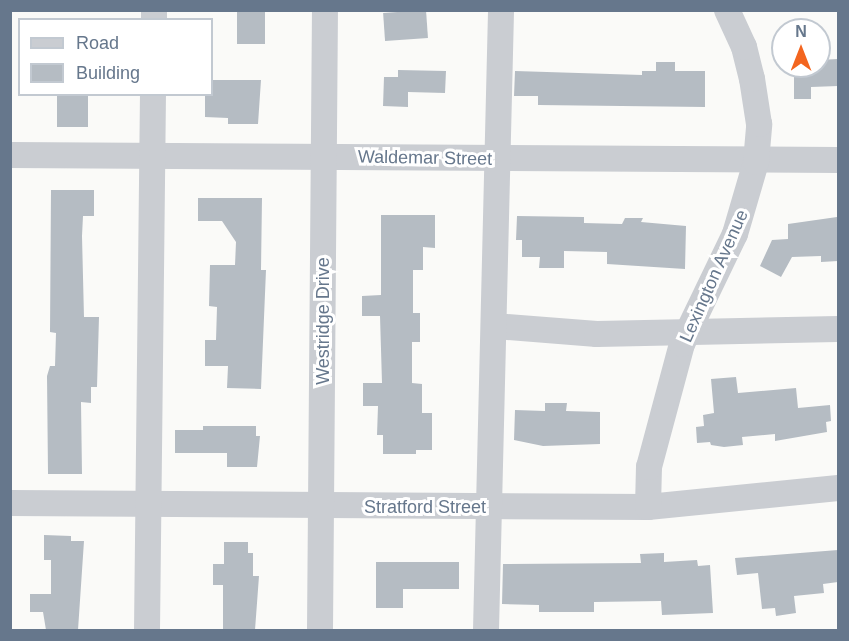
<!DOCTYPE html>
<style>
body{margin:0}
#map{position:relative;width:849px;height:641px;overflow:hidden;background:#fafaf8;font-family:Helvetica,sans-serif}
div>[style]{position:absolute}
.building>*{inset:0;background:#b5bcc3;transform-origin:0 0}
.minor>*{height:26px;margin:-13px;padding:0 13px;transform-origin:13px;border-radius:13px;background:#cacdd2}
span{translate:-50% -50%;white-space:nowrap;text-align:center;line-height:1.15;-webkit-text-stroke:6px #fff;paint-order:stroke}
.street-label{font-size:18px;color:#66778c}
.frame{position:absolute;inset:0;border:12px solid #66778c;pointer-events:none}
.legend{position:absolute;left:18px;top:18px;width:195px;height:78px;box-sizing:border-box;background:#fff;border:2px solid #c2c9d1;margin:0;padding:8px 10px;list-style:none;font-size:18px;color:#66778c}
.legend li{display:flex;align-items:center;gap:12px;height:30px}
.legend b{width:30px;border:2px solid #c2c9d1}
.north{position:absolute;left:771px;top:18px;width:60px;height:60px;box-sizing:border-box;background:#fff;border:2px solid #c2c9d1;border-radius:50%;rotate:0deg;font-size:16px;font-weight:700;line-height:24px;text-align:center;color:#66778c}
.north::after{content:'';display:block;margin:auto;width:21px;height:27px;background:#f3651f;clip-path:polygon(50% 0,100% 100%,50% 72%,0 100%)}
</style>
<div id="map">
<div class="building">
<div style="left:237px;top:10px;width:28px;height:34px"></div>
<div style="left:426px;top:10px;width:28px;height:43px;rotate:86deg"></div>
<div style="clip-path:polygon(838px 59px,838px 86px,811px 87px,811px 99px,794px 99px,794px 66px,819px 66px,819px 60px)"></div>
<div style="clip-path:polygon(656px 62px,675px 62px,675px 71px,705px 71px,705px 107px,538px 105px,538px 96px,514px 96px,515px 71px,642px 75px,642px 71px,656px 71px)"></div>
<div style="clip-path:polygon(398px 70px,446px 71px,445px 93px,408px 92px,408px 107px,383px 106px,384px 77px,398px 77px)"></div>
<div style="clip-path:polygon(212px 80px,261px 80px,258px 124px,228px 124px,228px 118px,205px 117px,205px 94px,212px 94px)"></div>
<div style="left:57px;top:94px;width:31px;height:33px"></div>
<div style="clip-path:polygon(51px 190px,94px 190px,94px 216px,83px 216px,82px 236px,84px 317px,99px 317px,97px 387px,91px 387px,91px 403px,81px 402px,82px 474px,48px 474px,47px 376px,50px 366px,55px 366px,56px 333px,50px 332px)"></div>
<div style="clip-path:polygon(198px 198px,262px 198px,261px 270px,266px 270px,261px 389px,227px 388px,228px 366px,205px 366px,205px 340px,216px 340px,217px 307px,209px 306px,210px 265px,235px 265px,236px 242px,222px 221px,198px 221px)"></div>
<div style="clip-path:polygon(381px 215px,435px 215px,435px 248px,423px 247px,423px 270px,413px 270px,413px 313px,420px 313px,420px 342px,412px 342px,412px 383px,422px 384px,422px 413px,432px 413px,432px 450px,416px 450px,416px 454px,383px 454px,383px 435px,377px 435px,378px 406px,363px 406px,363px 383px,382px 383px,380px 316px,362px 316px,362px 296px,381px 295px)"></div>
<div style="clip-path:polygon(517px 216px,584px 217px,584px 223px,622px 224px,625px 218px,643px 218px,641px 222px,686px 226px,685px 269px,607px 264px,607px 252px,564px 251px,564px 268px,539px 268px,540px 257px,522px 257px,522px 240px,516px 240px)"></div>
<div style="clip-path:polygon(837px 217px,838px 261px,821px 262px,821px 256px,792px 257px,781px 277px,760px 266px,772px 240px,788px 239px,788px 224px)"></div>
<div style="clip-path:polygon(736px 377px,738px 393px,796px 388px,798px 408px,830px 405px,831px 421px,826px 422px,827px 432px,775px 441px,775px 434px,742px 437px,743px 445px,724px 447px,711px 445px,710px 442px,697px 443px,696px 427px,704px 426px,703px 415px,714px 413px,711px 379px)"></div>
<div style="clip-path:polygon(545px 403px,567px 403px,566px 411px,600px 412px,600px 444px,543px 446px,514px 440px,515px 410px,545px 411px)"></div>
<div style="clip-path:polygon(203px 426px,256px 426px,256px 436px,260px 436px,257px 467px,227px 467px,227px 453px,175px 453px,175px 430px,203px 430px)"></div>
<div style="clip-path:polygon(44px 535px,71px 536px,71px 541px,84px 541px,78px 630px,46px 630px,43px 612px,30px 612px,30px 594px,51px 594px,51px 560px,44px 560px)"></div>
<div style="clip-path:polygon(224px 542px,248px 542px,248px 553px,253px 553px,253px 576px,259px 576px,255px 630px,223px 630px,223px 585px,213px 585px,213px 564px,224px 564px)"></div>
<div style="clip-path:polygon(838px 550px,838px 582px,823px 584px,824px 593px,794px 596px,796px 613px,776px 616px,775px 608px,762px 609px,758px 573px,737px 575px,735px 558px)"></div>
<div style="clip-path:polygon(664px 553px,664px 562px,697px 560px,698px 566px,710px 565px,713px 613px,662px 615px,661px 601px,594px 602px,594px 612px,539px 612px,539px 605px,502px 604px,503px 564px,641px 563px,640px 554px)"></div>
<div style="clip-path:polygon(376px 562px,459px 562px,459px 589px,403px 589px,403px 608px,376px 608px)"></div>
</div>
<div class="minor">
<div style="left:154px;top:20px;width:10px;rotate:-90deg"></div>
<div style="left:10px;top:155px;width:828px;rotate:0.35deg"></div>
<div style="left:495px;top:326px;width:102px;rotate:4.5deg"></div>
<div style="left:597px;top:334px;width:241px;rotate:-1.2deg"></div>
<div style="left:10px;top:503px;width:638px;rotate:0.36deg"></div>
<div style="left:648px;top:507px;width:191px;rotate:-5.7deg"></div>
<div style="left:648px;top:507px;width:40px;rotate:-88.6deg"></div>
<div style="left:649px;top:467px;width:127px;rotate:-75deg"></div>
<div style="left:682px;top:344px;width:122px;rotate:-64.3deg"></div>
<div style="left:735px;top:234px;width:75px;rotate:-73.7deg"></div>
<div style="left:756px;top:162px;width:38px;rotate:-85deg"></div>
<div style="left:759px;top:124px;width:46px;rotate:-98.8deg"></div>
<div style="left:752px;top:79px;width:33px;rotate:-104deg"></div>
<div style="left:744px;top:47px;width:41px;rotate:-114.7deg"></div>
<div style="left:147px;top:630px;width:536px;rotate:-89.36deg"></div>
<div style="left:320px;top:630px;width:620px;rotate:-89.54deg"></div>
<div style="left:486px;top:630px;width:620px;rotate:-88.61deg"></div>
</div>
<div class="street-label">
<span style="left:425px;top:158px;rotate:1deg">Waldemar Street</span>
<span style="left:714px;top:276px;rotate:-66deg">Lexington Avenue</span>
<span style="left:323px;top:321px;rotate:-90deg">Westridge Drive</span>
<span style="left:425px;top:507px">Stratford Street</span>
</div>
<div class="frame"></div>
<ul class="legend">
<li><b style="height:8px;background:#cacdd2"></b>Road</li>
<li><b style="height:16px;background:#b5bcc3"></b>Building</li>
</ul>
<div class="north">N</div>
</div>
